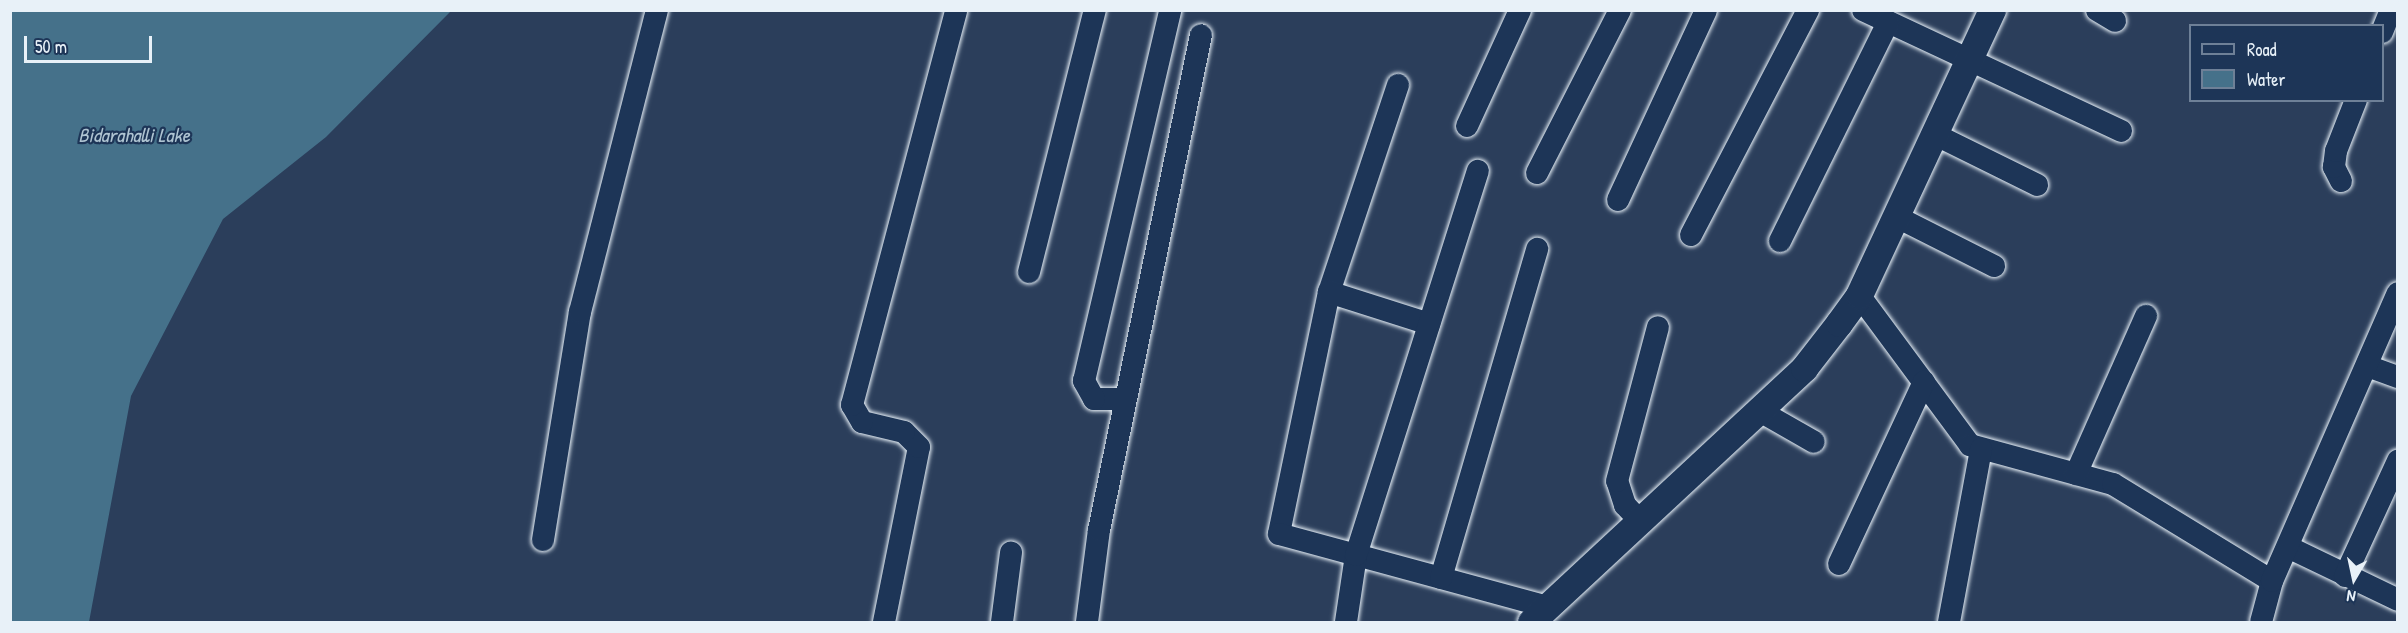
<!DOCTYPE html>
<style>
body{margin:0}
#map{position:relative;width:2408px;height:633px;overflow:hidden;background:#2b3e5b;font-family:"Patrick Hand",sans-serif}
div>[style]{position:absolute}
.water>*{inset:0;background:#45718a}
.roads{filter:drop-shadow(0 0 2px #e8f1f8) drop-shadow(0 0 2px #e8f1f8)}
.minor>*{height:22px;margin:-11px;padding:0 11px;transform-origin:11px;border-radius:11px;background:#1d3557}
.major>*{height:27px;margin:-13.5px;padding:0 13.5px;transform-origin:13.5px;border-radius:13.5px;background:#1d3557}
span{translate:-50% -50%;white-space:nowrap;text-align:center;line-height:1.15;-webkit-text-stroke:4.5px #1d3557;paint-order:stroke}
.water-label{font-size:20px;color:#afc4d2;font-style:italic}
.frame{position:absolute;inset:0;border:12px solid #e8f1f8;pointer-events:none}
.legend{position:absolute;left:2189px;top:24px;width:195px;height:78px;box-sizing:border-box;background:#1d3557;border:2px solid #6e8097;margin:0;padding:8px 10px;list-style:none;font-size:18px;color:#e8f1f8}
.legend li{display:flex;align-items:center;gap:12px;height:30px}
.legend b{width:30px;border:2px solid #6e8097}
.north{position:absolute;left:2324px;top:549px;width:60px;height:60px;-webkit-text-stroke:4px #1d3557;paint-order:stroke;rotate:189deg;font-size:16px;font-weight:700;line-height:24px;text-align:center;color:#e8f1f8}
.north::after{content:'';display:block;margin:auto;width:21px;height:27px;background:#e8f1f8;clip-path:polygon(50% 0,100% 100%,50% 72%,0 100%)}
.scale{position:absolute;left:24px;top:36px;width:128px;height:27px;box-sizing:border-box;border:3px solid #e8f1f8;border-top:0;padding-left:8px;font-size:18px;line-height:21px;white-space:nowrap;color:#e8f1f8;-webkit-text-stroke:4px #1d3557;paint-order:stroke}
</style>
<div id="map">
<div class="water">
<div style="clip-path:polygon(10px 11px,451px 11px,326px 137px,223px 219px,131px 396px,89px 622px,11px 622px)"></div>
</div>
<div class="roads">
<div class="minor">
<div style="left:1863px;top:10px;width:285px;rotate:25.1deg"></div>
<div style="left:2097px;top:10px;width:21px;rotate:31deg"></div>
<div style="left:2382px;top:32px;width:24px;rotate:-68deg"></div>
<div style="left:1398px;top:85px;width:218px;rotate:108.4deg"></div>
<div style="left:1329px;top:292px;width:247px;rotate:101.7deg"></div>
<div style="left:1279px;top:534px;width:279px;rotate:15.2deg"></div>
<div style="left:1467px;top:126px;width:128px;rotate:-65.4deg"></div>
<div style="left:1934px;top:134px;width:115px;rotate:26.3deg"></div>
<div style="left:1537px;top:173px;width:183px;rotate:-63deg"></div>
<div style="left:2341px;top:181px;width:16px;rotate:-117deg"></div>
<div style="left:2334px;top:167px;width:16px;rotate:-83deg"></div>
<div style="left:2336px;top:151px;width:55px;rotate:-68.6deg"></div>
<div style="left:1618px;top:200px;width:209px;rotate:-65.1deg"></div>
<div style="left:1895px;top:216px;width:111px;rotate:26.8deg"></div>
<div style="left:1691px;top:235px;width:254px;rotate:-62.5deg"></div>
<div style="left:1780px;top:241px;width:244px;rotate:-63.7deg"></div>
<div style="left:1029px;top:272px;width:270px;rotate:-75.9deg"></div>
<div style="left:1329px;top:292px;width:105px;rotate:17.7deg"></div>
<div style="left:1859px;top:295px;width:187px;rotate:53.5deg"></div>
<div style="left:1970px;top:445px;width:148px;rotate:15.3deg"></div>
<div style="left:2113px;top:484px;width:186px;rotate:31.4deg"></div>
<div style="left:2272px;top:581px;width:42px;rotate:105deg"></div>
<div style="left:2370px;top:367px;width:30px;rotate:20deg"></div>
<div style="left:1125px;top:399px;width:31px;rotate:180deg"></div>
<div style="left:1094px;top:399px;width:21px;rotate:-119deg"></div>
<div style="left:1084px;top:381px;width:381px;rotate:-76.9deg"></div>
<div style="left:1758px;top:410px;width:64px;rotate:29.7deg"></div>
<div style="left:2076px;top:474px;width:173px;rotate:-66.1deg"></div>
<div style="left:1640px;top:521px;width:22px;rotate:-133deg"></div>
<div style="left:1625px;top:505px;width:25px;rotate:-108deg"></div>
<div style="left:1617px;top:481px;width:159px;rotate:-75.1deg"></div>
<div style="left:543px;top:540px;width:231px;rotate:-80.8deg"></div>
<div style="left:580px;top:312px;width:312px;rotate:-75.7deg"></div>
<div style="left:2288px;top:547px;width:122px;rotate:25.7deg"></div>
<div style="left:1839px;top:564px;width:201px;rotate:-65deg"></div>
<div style="left:2345px;top:576px;width:127px;rotate:-65.3deg"></div>
<div style="left:1441px;top:578px;width:343px;rotate:-73.7deg"></div>
<div style="left:2272px;top:581px;width:314px;rotate:-66.4deg"></div>
<div style="left:884px;top:622px;width:178px;rotate:-78.7deg"></div>
<div style="left:919px;top:447px;width:21px;rotate:-135deg"></div>
<div style="left:904px;top:432px;width:43px;rotate:-166.6deg"></div>
<div style="left:862px;top:422px;width:20px;rotate:-120deg"></div>
<div style="left:852px;top:405px;width:408px;rotate:-75.2deg"></div>
<div style="left:1002px;top:622px;width:70px;rotate:-82.6deg"></div>
<div style="left:1087px;top:622px;width:93px;rotate:-82.6deg"></div>
<div style="left:1099px;top:530px;width:505px;rotate:-78.36deg"></div>
<div style="left:1346px;top:622px;width:68px;rotate:-81.5deg"></div>
<div style="left:1356px;top:555px;width:403px;rotate:-72.4deg"></div>
<div style="left:1949px;top:622px;width:176px;rotate:-79.5deg"></div>
</div>
<div class="major">
<div style="left:1531px;top:622px;width:373px;rotate:-42.9deg"></div>
<div style="left:1804px;top:368px;width:57px;rotate:-52.1deg"></div>
<div style="left:1839px;top:323px;width:34px;rotate:-54deg"></div>
<div style="left:1859px;top:295px;width:315px;rotate:-65deg"></div>
</div>
</div>
<div class="water-label">
<span style="left:134px;top:134px">Bidarahalli Lake</span>
</div>
<div class="frame"></div>
<ul class="legend">
<li><b style="height:8px;background:#1d3557"></b>Road</li>
<li><b style="height:16px;background:#45718a"></b>Water</li>
</ul>
<div class="north">N</div>
<div class="scale">50 m</div>
</div>
